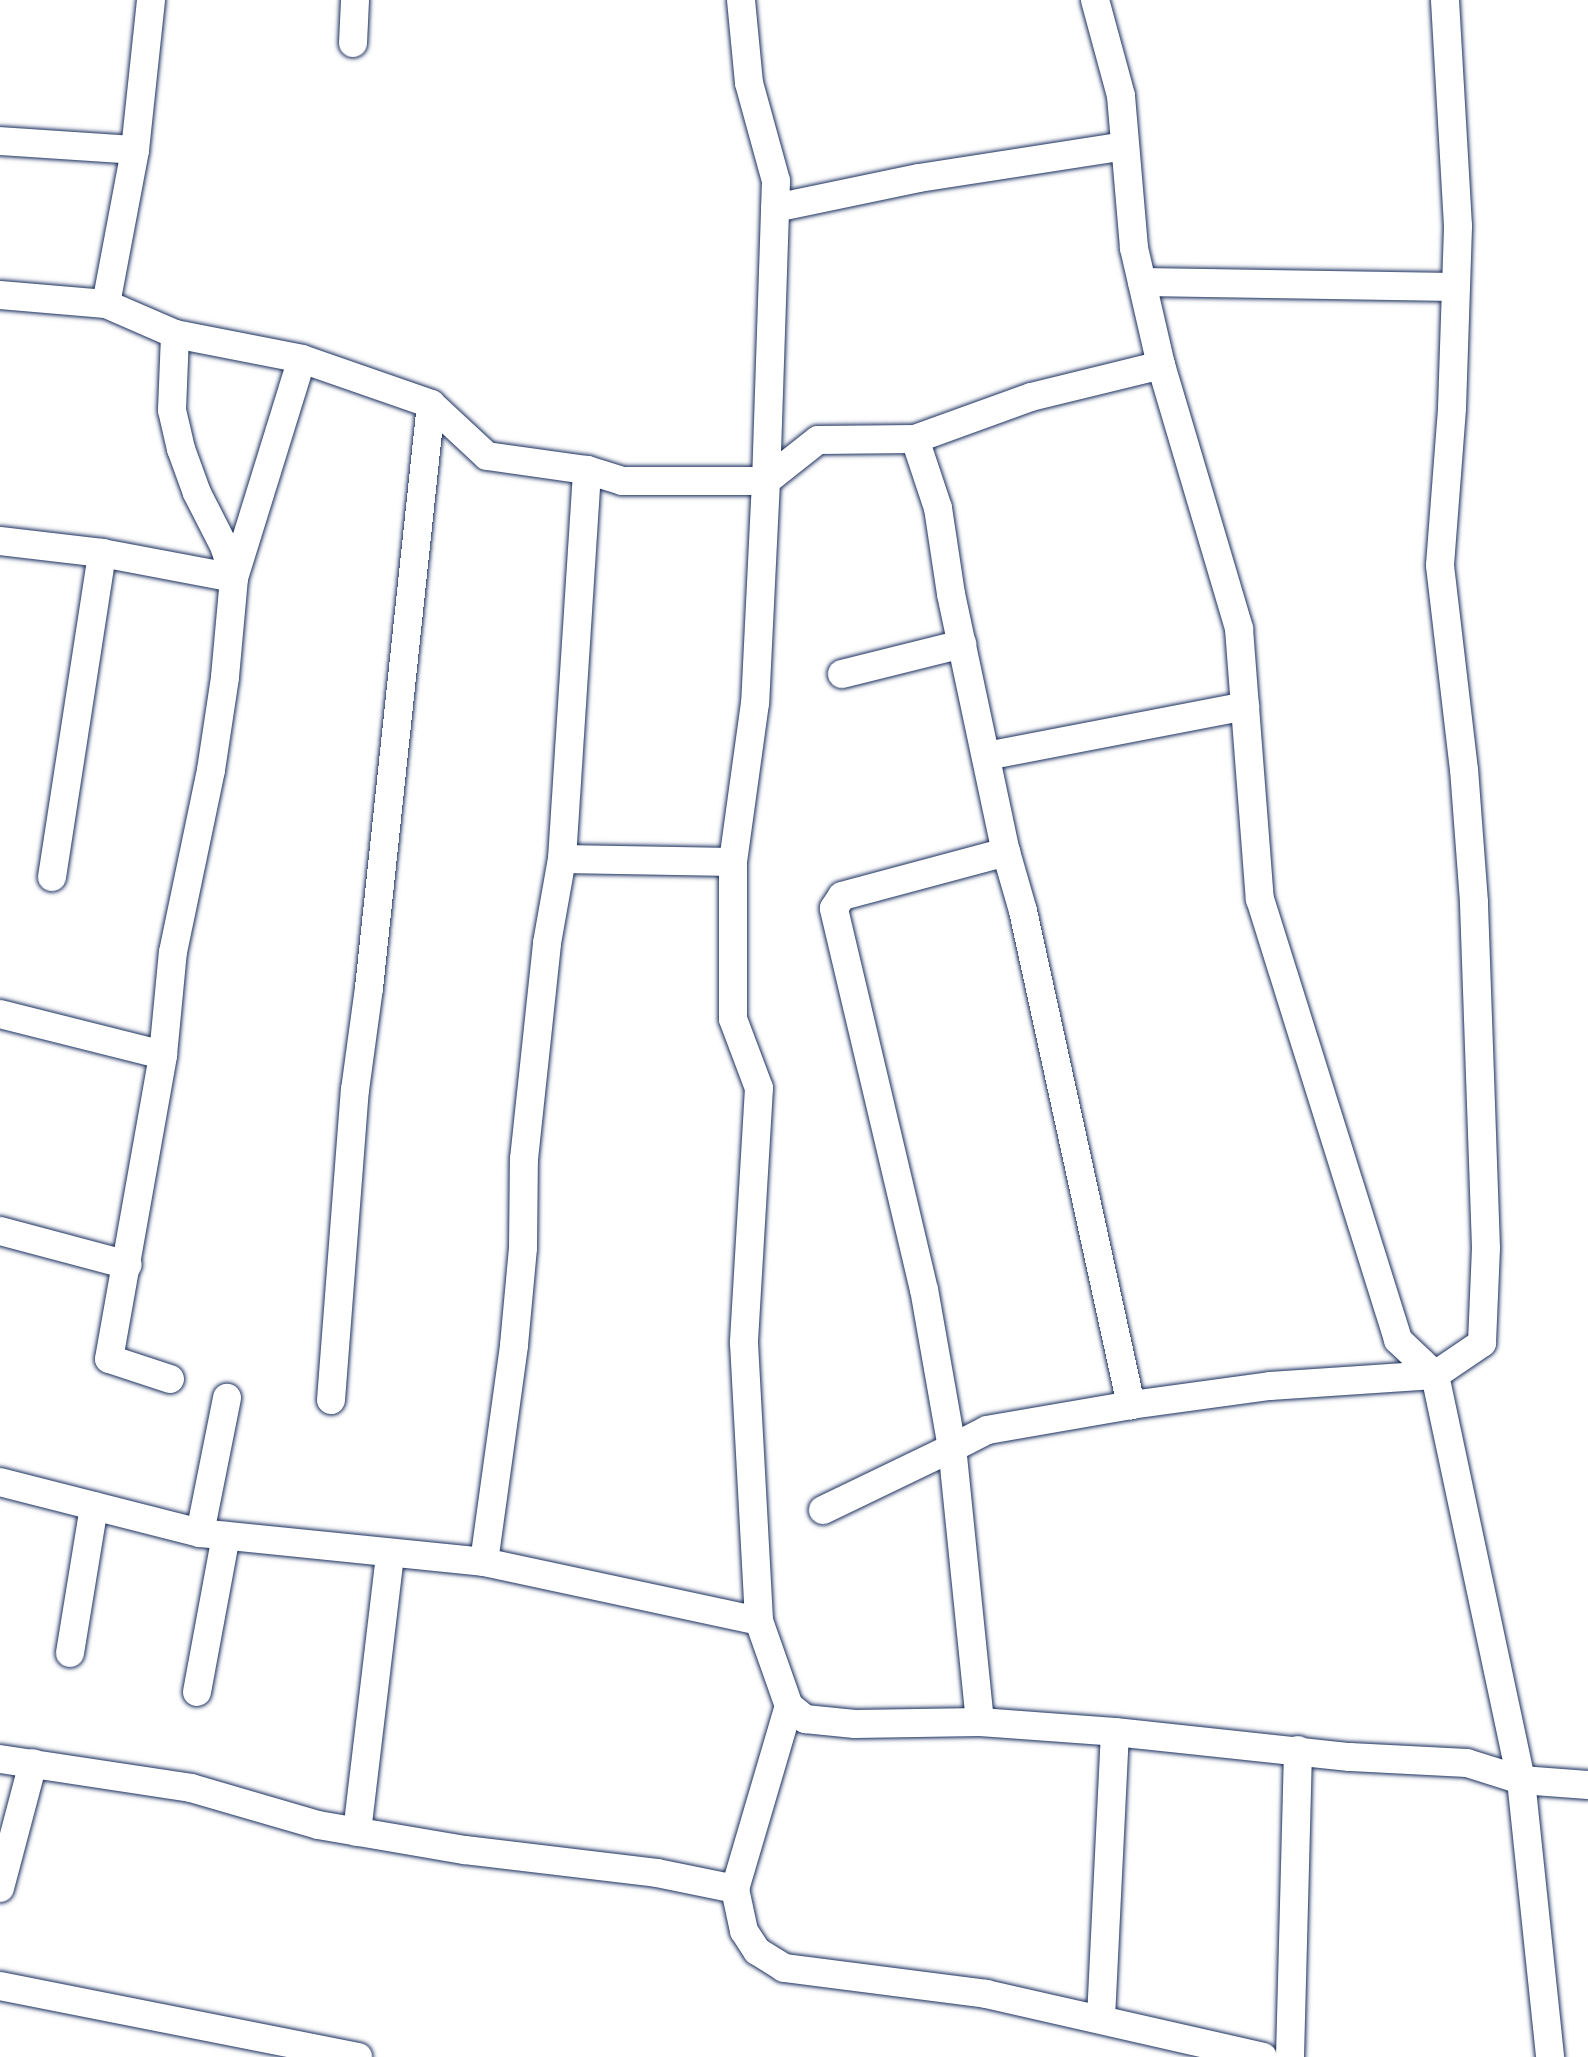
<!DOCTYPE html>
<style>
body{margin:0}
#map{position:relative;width:1588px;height:2057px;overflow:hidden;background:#fff;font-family:"Architects Daughter",sans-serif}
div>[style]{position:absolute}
.roads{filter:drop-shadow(0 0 2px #1b2f5e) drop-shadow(0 0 2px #1b2f5e)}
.street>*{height:28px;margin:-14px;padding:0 14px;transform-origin:14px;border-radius:14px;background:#fff}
span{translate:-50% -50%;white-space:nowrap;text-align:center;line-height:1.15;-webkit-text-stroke:7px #fff;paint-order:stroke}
</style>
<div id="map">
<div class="roads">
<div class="street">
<div style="left:741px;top:0;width:83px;rotate:84.5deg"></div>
<div style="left:749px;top:83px;width:102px;rotate:74.6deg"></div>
<div style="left:776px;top:181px;width:300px;rotate:91.9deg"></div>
<div style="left:766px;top:481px;width:66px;rotate:-38.3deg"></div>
<div style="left:818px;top:440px;width:97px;rotate:-0.6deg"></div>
<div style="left:915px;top:439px;width:123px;rotate:-19.9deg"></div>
<div style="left:1031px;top:397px;width:134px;rotate:-13.8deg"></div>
<div style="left:1095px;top:0;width:99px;rotate:74.8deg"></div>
<div style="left:1121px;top:96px;width:153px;rotate:85.1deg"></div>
<div style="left:1134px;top:248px;width:120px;rotate:77deg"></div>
<div style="left:1161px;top:365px;width:275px;rotate:73.5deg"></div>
<div style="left:1239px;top:629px;width:271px;rotate:85.6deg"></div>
<div style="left:1260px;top:899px;width:462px;rotate:72.6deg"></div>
<div style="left:1398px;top:1340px;width:51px;rotate:43.4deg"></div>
<div style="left:1435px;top:1375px;width:414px;rotate:78deg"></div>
<div style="left:1521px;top:1780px;width:279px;rotate:84deg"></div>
<div style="left:353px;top:43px;width:43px;rotate:-87.3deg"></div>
<div style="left:0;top:141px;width:135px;rotate:3.8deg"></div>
<div style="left:775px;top:208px;width:147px;rotate:-11.8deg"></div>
<div style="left:919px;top:178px;width:208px;rotate:-8.8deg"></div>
<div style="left:1142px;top:282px;width:313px;rotate:0.9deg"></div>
<div style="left:0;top:295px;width:106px;rotate:4.9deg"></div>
<div style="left:106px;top:304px;width:75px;rotate:23.5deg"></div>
<div style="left:175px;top:334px;width:129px;rotate:11.1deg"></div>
<div style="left:302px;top:359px;width:137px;rotate:19.2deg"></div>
<div style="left:431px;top:404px;width:76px;rotate:42.9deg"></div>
<div style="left:487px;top:456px;width:101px;rotate:8deg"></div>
<div style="left:587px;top:470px;width:37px;rotate:17deg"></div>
<div style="left:622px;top:481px;width:144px"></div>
<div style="left:766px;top:481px;width:222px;rotate:92.8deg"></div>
<div style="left:755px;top:703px;width:161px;rotate:97.9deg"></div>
<div style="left:733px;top:862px;width:157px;rotate:90deg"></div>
<div style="left:733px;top:1019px;width:74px;rotate:69.4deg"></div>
<div style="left:759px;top:1088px;width:255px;rotate:93.4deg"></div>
<div style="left:744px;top:1343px;width:278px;rotate:86.9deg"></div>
<div style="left:106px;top:304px;width:157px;rotate:-79.3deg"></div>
<div style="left:135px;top:150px;width:151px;rotate:-83.9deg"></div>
<div style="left:915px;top:439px;width:73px;rotate:71.6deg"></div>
<div style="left:938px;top:508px;width:87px;rotate:81.4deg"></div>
<div style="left:951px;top:594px;width:264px;rotate:78deg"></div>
<div style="left:1006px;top:852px;width:61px;rotate:73.9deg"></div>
<div style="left:1023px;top:911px;width:506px;rotate:77.67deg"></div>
<div style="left:1131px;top:1405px;width:140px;rotate:-7.8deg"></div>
<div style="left:1270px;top:1386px;width:165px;rotate:-3.8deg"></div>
<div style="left:1435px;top:1375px;width:57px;rotate:-34.2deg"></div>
<div style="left:1482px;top:1343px;width:95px;rotate:-87.6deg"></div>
<div style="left:1486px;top:1248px;width:346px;rotate:-92deg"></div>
<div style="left:1474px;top:902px;width:132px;rotate:-94.3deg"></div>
<div style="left:1464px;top:770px;width:206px;rotate:-96.7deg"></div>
<div style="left:1440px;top:565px;width:157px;rotate:-85.6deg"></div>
<div style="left:1452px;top:408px;width:182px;rotate:-88.1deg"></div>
<div style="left:1458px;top:226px;width:226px;rotate:-93.3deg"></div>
<div style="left:0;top:541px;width:103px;rotate:6.7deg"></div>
<div style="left:102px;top:553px;width:134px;rotate:10.7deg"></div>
<div style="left:234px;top:578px;width:229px;rotate:-72.8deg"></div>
<div style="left:842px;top:674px;width:124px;rotate:-14deg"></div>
<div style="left:986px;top:756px;width:264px;rotate:-10.9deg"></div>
<div style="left:562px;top:859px;width:171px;rotate:1deg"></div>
<div style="left:52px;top:877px;width:328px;rotate:-81.2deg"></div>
<div style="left:0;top:1014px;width:168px;rotate:14.1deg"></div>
<div style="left:0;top:1231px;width:132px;rotate:14.9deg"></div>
<div style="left:170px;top:1379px;width:64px;rotate:-161.8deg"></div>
<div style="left:109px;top:1359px;width:309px;rotate:-79.9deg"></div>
<div style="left:163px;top:1055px;width:103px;rotate:-84.5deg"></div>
<div style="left:173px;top:952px;width:186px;rotate:-78.2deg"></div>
<div style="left:211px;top:770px;width:94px;rotate:-81.4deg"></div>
<div style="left:225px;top:677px;width:99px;rotate:-84.8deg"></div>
<div style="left:234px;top:578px;width:31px;rotate:-107deg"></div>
<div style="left:225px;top:548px;width:62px;rotate:-117deg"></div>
<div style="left:197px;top:493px;width:47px;rotate:-110deg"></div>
<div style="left:181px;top:449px;width:40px;rotate:-103deg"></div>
<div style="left:172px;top:410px;width:76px;rotate:-87.7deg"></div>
<div style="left:331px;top:1400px;width:311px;rotate:-85.6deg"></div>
<div style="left:355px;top:1090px;width:103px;rotate:-82.2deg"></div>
<div style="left:369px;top:988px;width:587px;rotate:-83.94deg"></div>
<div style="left:0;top:1482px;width:206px;rotate:14.3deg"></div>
<div style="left:200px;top:1533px;width:285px;rotate:5.8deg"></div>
<div style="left:484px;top:1562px;width:281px;rotate:12.1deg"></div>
<div style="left:759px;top:1621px;width:90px;rotate:70.6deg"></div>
<div style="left:789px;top:1706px;width:21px;rotate:39deg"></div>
<div style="left:805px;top:1719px;width:50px;rotate:5.7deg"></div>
<div style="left:855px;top:1724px;width:125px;rotate:-0.9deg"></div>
<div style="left:980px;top:1722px;width:135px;rotate:4.2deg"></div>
<div style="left:1115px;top:1732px;width:236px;rotate:6.1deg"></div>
<div style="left:1350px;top:1757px;width:117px;rotate:2.9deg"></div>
<div style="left:1467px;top:1763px;width:57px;rotate:17.5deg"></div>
<div style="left:1521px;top:1780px;width:67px;rotate:4.3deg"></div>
<div style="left:823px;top:1510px;width:143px;rotate:-25.7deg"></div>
<div style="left:952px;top:1448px;width:160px;rotate:-100deg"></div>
<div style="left:924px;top:1290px;width:392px;rotate:-103.3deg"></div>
<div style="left:834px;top:908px;width:14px;rotate:-56deg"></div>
<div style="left:842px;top:896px;width:170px;rotate:-15deg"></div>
<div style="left:200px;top:1533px;width:138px;rotate:-78.7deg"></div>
<div style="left:484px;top:1562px;width:219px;rotate:-82.1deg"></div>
<div style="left:514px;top:1345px;width:97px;rotate:-84.7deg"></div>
<div style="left:523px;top:1248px;width:89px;rotate:-89.4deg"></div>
<div style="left:524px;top:1159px;width:217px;rotate:-83.9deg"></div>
<div style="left:547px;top:943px;width:85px;rotate:-79.9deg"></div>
<div style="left:562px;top:859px;width:390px;rotate:-86.3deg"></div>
<div style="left:70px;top:1653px;width:149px;rotate:-80.7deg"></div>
<div style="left:197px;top:1692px;width:159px;rotate:-79.5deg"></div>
<div style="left:980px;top:1722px;width:275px;rotate:-95.8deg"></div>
<div style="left:952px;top:1448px;width:39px;rotate:-27deg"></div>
<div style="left:987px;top:1430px;width:146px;rotate:-9.8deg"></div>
<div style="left:0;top:1759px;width:193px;rotate:8.6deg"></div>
<div style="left:191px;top:1788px;width:132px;rotate:16.2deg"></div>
<div style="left:318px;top:1825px;width:149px;rotate:9.7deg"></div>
<div style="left:465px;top:1850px;width:193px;rotate:6.8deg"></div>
<div style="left:657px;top:1873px;width:80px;rotate:11.6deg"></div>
<div style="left:735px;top:1889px;width:43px;rotate:77.9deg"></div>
<div style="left:744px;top:1931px;width:24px;rotate:57deg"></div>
<div style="left:757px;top:1951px;width:32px;rotate:32deg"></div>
<div style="left:784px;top:1968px;width:204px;rotate:7.3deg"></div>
<div style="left:986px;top:1994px;width:284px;rotate:12.8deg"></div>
<div style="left:357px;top:1832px;width:279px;rotate:-83.2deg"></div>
<div style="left:0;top:1888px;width:129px;rotate:-75.2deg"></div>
<div style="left:735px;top:1889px;width:191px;rotate:-73.6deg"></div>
<div style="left:0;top:1986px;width:365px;rotate:11.2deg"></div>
<div style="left:1101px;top:2018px;width:286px;rotate:-87.2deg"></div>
<div style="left:1290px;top:2057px;width:307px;rotate:-88.5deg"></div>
</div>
</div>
</div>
